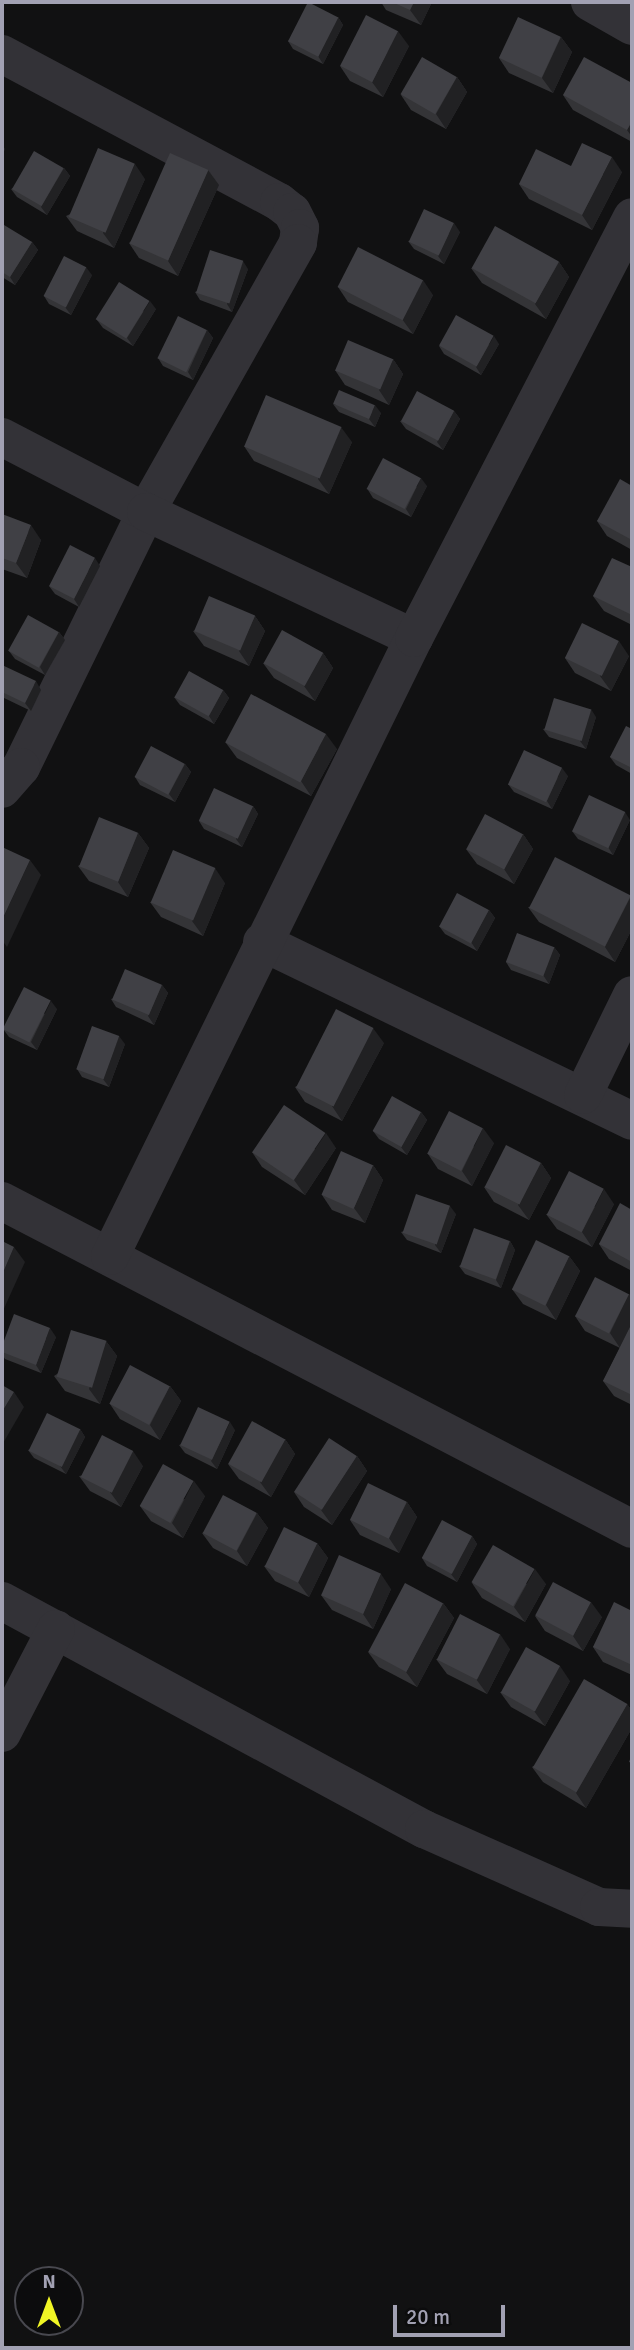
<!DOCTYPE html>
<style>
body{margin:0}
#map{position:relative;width:634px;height:2350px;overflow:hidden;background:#111112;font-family:Signika,sans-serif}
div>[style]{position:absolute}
.minor>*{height:38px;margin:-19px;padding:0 19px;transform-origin:19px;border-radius:19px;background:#333237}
.wall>*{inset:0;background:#343437}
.shaded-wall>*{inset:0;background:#212123}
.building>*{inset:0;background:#404045;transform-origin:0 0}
span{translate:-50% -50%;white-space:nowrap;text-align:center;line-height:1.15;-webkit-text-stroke:5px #0c0c0d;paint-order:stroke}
.frame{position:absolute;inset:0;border:4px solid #a2a1b3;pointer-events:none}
.north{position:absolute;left:14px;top:2266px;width:70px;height:70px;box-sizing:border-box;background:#0c0c0d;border:2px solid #48484f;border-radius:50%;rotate:0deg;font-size:19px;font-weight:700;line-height:28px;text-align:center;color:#a2a1b3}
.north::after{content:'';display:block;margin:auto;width:24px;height:32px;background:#f1f625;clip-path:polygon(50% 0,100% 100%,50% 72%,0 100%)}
.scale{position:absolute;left:393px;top:2305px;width:112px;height:32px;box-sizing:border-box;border:4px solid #a2a1b3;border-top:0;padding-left:9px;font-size:21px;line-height:24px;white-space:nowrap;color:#a2a1b3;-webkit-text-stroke:5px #0c0c0d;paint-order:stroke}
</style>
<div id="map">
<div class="minor">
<div style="left:590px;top:2px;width:48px;rotate:29.7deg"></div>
<div style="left:2px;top:54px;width:314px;rotate:28.1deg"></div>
<div style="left:279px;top:202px;width:16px;rotate:38deg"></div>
<div style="left:292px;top:212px;width:18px;rotate:63deg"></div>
<div style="left:300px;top:228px;width:15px;rotate:98deg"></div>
<div style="left:298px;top:243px;width:309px;rotate:119.5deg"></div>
<div style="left:146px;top:512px;width:284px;rotate:116.1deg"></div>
<div style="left:21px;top:767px;width:29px;rotate:131deg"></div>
<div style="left:2px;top:437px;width:162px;rotate:27.5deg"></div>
<div style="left:146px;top:512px;width:296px;rotate:25.2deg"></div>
<div style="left:262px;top:942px;width:411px;rotate:25.8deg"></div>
<div style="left:583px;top:1095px;width:111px;rotate:-63.9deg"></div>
<div style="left:2px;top:1201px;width:710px;rotate:27.5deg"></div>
<div style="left:110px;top:1256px;width:689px;rotate:-63.81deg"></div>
<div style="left:414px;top:638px;width:474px;rotate:-62.6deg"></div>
<div style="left:2px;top:1601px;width:480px;rotate:28.4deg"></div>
<div style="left:424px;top:1829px;width:192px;rotate:24deg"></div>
<div style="left:599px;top:1907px;width:33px;rotate:3deg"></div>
<div style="left:2px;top:1733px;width:117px;rotate:-62.6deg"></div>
</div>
<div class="wall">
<div style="clip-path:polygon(381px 2px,432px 2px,421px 25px,386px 10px)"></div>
<div style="clip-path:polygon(338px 17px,343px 25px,323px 64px,293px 49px,288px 41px)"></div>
<div style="clip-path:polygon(561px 37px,572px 52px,553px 93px,509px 73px,499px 58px)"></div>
<div style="clip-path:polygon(409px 46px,383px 97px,350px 81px,340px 66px)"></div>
<div style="clip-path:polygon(457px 77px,467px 92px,446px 129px,411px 110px,401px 95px)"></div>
<div style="clip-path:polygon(632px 83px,632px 142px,573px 110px,563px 95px)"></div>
<div style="clip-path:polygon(64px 168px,70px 176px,47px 215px,17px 197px,11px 189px)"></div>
<div style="clip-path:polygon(208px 170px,219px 185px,178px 276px,139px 258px,129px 243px)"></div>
<div style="clip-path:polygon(622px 172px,592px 230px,529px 199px,519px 184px)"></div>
<div style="clip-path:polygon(145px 179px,114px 248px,77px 231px,66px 216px)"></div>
<div style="clip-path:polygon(2px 229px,32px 242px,38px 250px,15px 285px,2px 277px)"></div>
<div style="clip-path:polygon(460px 232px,444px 264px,414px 249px,408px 241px)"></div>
<div style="clip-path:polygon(559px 262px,569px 277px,546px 319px,482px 283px,471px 268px)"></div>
<div style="clip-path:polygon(248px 269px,232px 312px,200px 300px,195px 292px)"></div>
<div style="clip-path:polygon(92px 275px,71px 315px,49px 304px,44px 296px)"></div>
<div style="clip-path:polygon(338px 287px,433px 295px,413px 334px,348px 302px)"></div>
<div style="clip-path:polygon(156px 309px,133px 346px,103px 328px,97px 320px)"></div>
<div style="clip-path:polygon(207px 330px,213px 338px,193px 380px,163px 366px,158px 358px)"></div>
<div style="clip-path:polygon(499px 344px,481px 375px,444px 354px,439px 346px)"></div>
<div style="clip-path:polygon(393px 359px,403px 374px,389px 405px,345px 385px,335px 370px)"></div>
<div style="clip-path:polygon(333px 404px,381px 413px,375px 427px,339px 412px)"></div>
<div style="clip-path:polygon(454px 411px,460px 419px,443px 450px,406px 429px,400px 421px)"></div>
<div style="clip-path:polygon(352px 442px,329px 494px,254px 461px,244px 446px)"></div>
<div style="clip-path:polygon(427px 486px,411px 517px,373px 498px,368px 490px)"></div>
<div style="clip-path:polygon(632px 486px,632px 550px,607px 536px,597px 521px)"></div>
<div style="clip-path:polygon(2px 514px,41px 540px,27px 578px,2px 569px)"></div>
<div style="clip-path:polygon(100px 566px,79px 607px,55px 594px,49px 586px)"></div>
<div style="clip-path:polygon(632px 567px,632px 625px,604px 611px,593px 596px)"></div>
<div style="clip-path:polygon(255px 616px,265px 631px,249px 666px,204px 646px,193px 631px)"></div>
<div style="clip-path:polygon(59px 632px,65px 640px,45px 675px,15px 659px,9px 651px)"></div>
<div style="clip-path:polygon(323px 653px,333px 668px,315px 701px,274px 678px,263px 663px)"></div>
<div style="clip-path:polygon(629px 656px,611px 691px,575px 673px,565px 658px)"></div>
<div style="clip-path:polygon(2px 665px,41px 690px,31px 711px,2px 697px)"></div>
<div style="clip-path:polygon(223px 690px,229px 698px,214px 724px,180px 705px,174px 697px)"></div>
<div style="clip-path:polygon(596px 717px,586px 749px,549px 737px,543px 729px)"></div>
<div style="clip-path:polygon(632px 729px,632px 774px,616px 765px,610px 757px)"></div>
<div style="clip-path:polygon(226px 743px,337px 749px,311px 796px,237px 758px)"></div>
<div style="clip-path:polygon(185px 764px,191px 772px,175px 802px,140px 785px,135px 777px)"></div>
<div style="clip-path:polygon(568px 776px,552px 809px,514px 792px,508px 784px)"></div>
<div style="clip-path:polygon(253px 806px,258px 814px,242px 847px,204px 829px,199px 821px)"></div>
<div style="clip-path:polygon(630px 820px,613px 855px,578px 839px,572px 831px)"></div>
<div style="clip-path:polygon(138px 833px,149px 848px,128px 897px,89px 881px,78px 866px)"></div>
<div style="clip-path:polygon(523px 834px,533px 849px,514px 884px,477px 864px,466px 849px)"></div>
<div style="clip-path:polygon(225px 883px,203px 936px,161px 917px,150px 902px)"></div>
<div style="clip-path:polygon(631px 896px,632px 898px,632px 929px,615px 962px,539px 922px,528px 907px)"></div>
<div style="clip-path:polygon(489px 910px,495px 918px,477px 951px,445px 934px,439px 926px)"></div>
<div style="clip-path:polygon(554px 947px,560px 955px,549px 984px,511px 970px,506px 962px)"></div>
<div style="clip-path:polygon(162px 985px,168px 993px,154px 1025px,116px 1007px,111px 999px)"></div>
<div style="clip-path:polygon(57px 1009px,37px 1050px,9px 1037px,3px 1029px)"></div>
<div style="clip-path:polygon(384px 1043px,342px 1121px,305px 1102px,295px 1087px)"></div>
<div style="clip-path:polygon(125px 1044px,109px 1087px,82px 1077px,77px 1069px)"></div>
<div style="clip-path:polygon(421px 1112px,427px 1120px,407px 1155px,379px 1139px,373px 1131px)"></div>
<div style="clip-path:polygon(494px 1143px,472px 1186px,438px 1169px,428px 1154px)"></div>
<div style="clip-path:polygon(336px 1148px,305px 1195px,262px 1167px,252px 1152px)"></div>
<div style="clip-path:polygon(541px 1163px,551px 1178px,529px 1220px,494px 1202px,484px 1187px)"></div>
<div style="clip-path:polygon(373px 1165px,383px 1180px,365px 1223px,332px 1210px,322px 1195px)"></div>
<div style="clip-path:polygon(614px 1204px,592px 1247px,557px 1229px,546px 1214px)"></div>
<div style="clip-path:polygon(632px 1210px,632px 1271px,609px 1259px,599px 1244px)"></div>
<div style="clip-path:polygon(456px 1214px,441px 1253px,407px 1240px,401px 1232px)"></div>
<div style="clip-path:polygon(510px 1241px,515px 1250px,501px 1288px,465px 1274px,459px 1266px)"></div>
<div style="clip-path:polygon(569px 1256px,580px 1271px,556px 1320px,523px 1304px,512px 1289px)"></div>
<div style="clip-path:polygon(629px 1294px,632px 1299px,632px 1405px,614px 1396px,603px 1381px,620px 1348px,585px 1331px,575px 1316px)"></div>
<div style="clip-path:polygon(56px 1337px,41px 1373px,5px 1359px,2px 1354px,2px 1346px)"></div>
<div style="clip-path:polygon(106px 1341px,117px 1356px,100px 1404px,65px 1391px,54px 1376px)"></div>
<div style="clip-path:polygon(170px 1386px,181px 1401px,160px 1440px,120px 1419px,110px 1404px)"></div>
<div style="clip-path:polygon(80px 1429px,85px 1437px,66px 1474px,34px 1458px,28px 1450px)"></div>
<div style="clip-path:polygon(235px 1430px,217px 1469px,185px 1453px,179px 1445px)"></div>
<div style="clip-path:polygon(285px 1439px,295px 1454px,271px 1497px,239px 1479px,228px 1464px)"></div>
<div style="clip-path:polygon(357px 1456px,367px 1471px,332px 1525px,304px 1507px,294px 1492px)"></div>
<div style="clip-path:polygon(143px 1466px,121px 1507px,90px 1491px,79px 1476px)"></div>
<div style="clip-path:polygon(205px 1496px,183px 1538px,151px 1521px,140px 1506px)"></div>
<div style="clip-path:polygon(407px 1502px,417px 1517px,399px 1553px,360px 1535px,350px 1520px)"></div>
<div style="clip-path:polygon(257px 1513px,268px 1528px,247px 1566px,213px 1548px,202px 1533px)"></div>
<div style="clip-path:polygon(472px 1536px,477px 1544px,457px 1582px,427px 1566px,422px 1558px)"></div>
<div style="clip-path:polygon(317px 1543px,328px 1558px,309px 1597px,275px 1581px,264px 1566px)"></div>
<div style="clip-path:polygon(472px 1583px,546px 1584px,525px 1622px,482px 1598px)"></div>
<div style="clip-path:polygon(391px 1589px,373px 1629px,332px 1610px,321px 1595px)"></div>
<div style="clip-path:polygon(443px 1603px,454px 1618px,417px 1687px,379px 1667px,368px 1652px)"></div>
<div style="clip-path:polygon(632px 1611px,632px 1675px,603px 1662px,593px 1647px)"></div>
<div style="clip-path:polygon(535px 1616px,602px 1617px,583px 1651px,545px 1631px)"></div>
<div style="clip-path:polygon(510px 1649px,487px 1694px,447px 1674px,436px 1659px)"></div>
<div style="clip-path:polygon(570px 1681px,545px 1726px,511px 1707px,500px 1692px)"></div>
<div style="clip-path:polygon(627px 1704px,632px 1711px,632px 1728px,586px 1808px,543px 1782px,532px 1767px)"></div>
</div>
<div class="shaded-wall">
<div style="clip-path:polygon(414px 2px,432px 2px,421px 25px,410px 10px)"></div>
<div style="clip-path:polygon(338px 17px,343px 25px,323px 64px,318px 56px)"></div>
<div style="clip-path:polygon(398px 31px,409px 46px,383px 97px,372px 82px)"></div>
<div style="clip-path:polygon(561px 37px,572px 52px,553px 93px,542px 78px)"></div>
<div style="clip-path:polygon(457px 77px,467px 92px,446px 129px,436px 114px)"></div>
<div style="clip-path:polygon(632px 121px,632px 137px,627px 130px)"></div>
<div style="clip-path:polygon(2px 144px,5px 149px,2px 157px)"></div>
<div style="clip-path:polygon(612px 157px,622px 172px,592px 230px,582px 215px)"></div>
<div style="clip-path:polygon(135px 164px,145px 179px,114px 248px,103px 233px)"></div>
<div style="clip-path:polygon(64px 168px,70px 176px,47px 215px,41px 207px)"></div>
<div style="clip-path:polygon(208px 170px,219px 185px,178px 276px,168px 261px)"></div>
<div style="clip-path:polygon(454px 223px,460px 232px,444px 264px,438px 256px)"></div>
<div style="clip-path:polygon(32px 242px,38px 250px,15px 285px,10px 277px)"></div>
<div style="clip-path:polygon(243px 261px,248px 269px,232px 312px,227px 304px)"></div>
<div style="clip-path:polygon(559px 262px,569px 277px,546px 319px,535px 304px)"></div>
<div style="clip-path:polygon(86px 267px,92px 275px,71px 315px,65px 307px)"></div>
<div style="clip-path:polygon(423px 280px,433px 295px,413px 334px,402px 319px)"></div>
<div style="clip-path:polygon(150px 301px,156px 309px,133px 346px,127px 338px)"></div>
<div style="clip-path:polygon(207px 330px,213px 338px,193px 380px,188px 372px)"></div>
<div style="clip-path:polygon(494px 336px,499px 344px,481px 375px,476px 367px)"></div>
<div style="clip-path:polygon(393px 359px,403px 374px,389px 405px,379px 390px)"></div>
<div style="clip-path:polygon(375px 405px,381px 413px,375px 427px,369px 419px)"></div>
<div style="clip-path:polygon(454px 411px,460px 419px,443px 450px,437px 442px)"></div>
<div style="clip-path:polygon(341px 427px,352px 442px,329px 494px,318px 479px)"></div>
<div style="clip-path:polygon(421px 478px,427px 486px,411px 517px,406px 509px)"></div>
<div style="clip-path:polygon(31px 525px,41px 540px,27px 578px,16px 563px)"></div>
<div style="clip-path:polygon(95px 558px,100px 566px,79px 607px,74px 599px)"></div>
<div style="clip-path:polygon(255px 616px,265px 631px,249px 666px,239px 651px)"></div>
<div style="clip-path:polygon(59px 632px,65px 640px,45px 675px,40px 667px)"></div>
<div style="clip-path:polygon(619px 641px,629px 656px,611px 691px,600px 676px)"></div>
<div style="clip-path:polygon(323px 653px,333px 668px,315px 701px,304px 686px)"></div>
<div style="clip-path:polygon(36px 681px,41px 690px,31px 711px,25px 703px)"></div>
<div style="clip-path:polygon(223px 690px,229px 698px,214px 724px,209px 716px)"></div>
<div style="clip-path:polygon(591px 709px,596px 717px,586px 749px,580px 741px)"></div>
<div style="clip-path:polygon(326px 734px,337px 749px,311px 796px,301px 781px)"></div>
<div style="clip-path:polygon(185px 764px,191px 772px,175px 802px,169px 794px)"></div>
<div style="clip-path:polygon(562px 768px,568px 776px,552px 809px,547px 801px)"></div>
<div style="clip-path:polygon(253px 806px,258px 814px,242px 847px,236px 839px)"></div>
<div style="clip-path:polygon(625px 812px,630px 820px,613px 855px,608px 847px)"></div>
<div style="clip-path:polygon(138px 833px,149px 848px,128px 897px,118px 882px)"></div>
<div style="clip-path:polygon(523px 834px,533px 849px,514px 884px,504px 869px)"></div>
<div style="clip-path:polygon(30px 860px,41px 875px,7px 947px,2px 940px,2px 920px)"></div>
<div style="clip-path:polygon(215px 868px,225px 883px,203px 936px,192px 921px)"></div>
<div style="clip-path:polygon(631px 896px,632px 898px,632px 929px,615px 962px,605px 947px)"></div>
<div style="clip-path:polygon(489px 910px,495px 918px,477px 951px,471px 942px)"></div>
<div style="clip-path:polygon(554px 947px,560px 955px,549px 984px,543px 975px)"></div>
<div style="clip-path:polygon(162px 985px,168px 993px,154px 1025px,148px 1016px)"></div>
<div style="clip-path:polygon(51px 1001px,57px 1009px,37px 1050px,31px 1042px)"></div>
<div style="clip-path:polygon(373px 1028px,384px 1043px,342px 1121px,332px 1106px)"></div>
<div style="clip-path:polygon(119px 1036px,125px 1044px,109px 1087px,103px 1079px)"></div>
<div style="clip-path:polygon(421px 1112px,427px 1120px,407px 1155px,401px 1147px)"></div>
<div style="clip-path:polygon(483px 1128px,494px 1143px,472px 1186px,462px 1171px)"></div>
<div style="clip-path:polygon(326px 1133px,336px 1148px,305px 1195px,294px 1180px)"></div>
<div style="clip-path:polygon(541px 1163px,551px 1178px,529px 1220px,518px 1205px)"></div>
<div style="clip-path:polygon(373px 1165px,383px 1180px,365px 1223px,354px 1208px)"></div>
<div style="clip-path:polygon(604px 1189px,614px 1204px,592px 1247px,582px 1232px)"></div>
<div style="clip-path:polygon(450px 1206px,456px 1214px,441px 1253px,435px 1245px)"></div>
<div style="clip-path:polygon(510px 1241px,515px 1250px,501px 1288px,496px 1280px)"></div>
<div style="clip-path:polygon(14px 1247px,25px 1262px,2px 1313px,2px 1275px)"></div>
<div style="clip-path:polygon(569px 1256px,580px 1271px,556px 1320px,546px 1305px)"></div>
<div style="clip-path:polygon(629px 1294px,632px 1299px,632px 1324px,620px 1348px,610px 1333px)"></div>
<div style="clip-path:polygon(50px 1328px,56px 1337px,41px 1373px,36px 1365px)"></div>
<div style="clip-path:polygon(106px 1341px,117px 1356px,100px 1404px,89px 1389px)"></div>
<div style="clip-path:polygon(170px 1386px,181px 1401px,160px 1440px,150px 1425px)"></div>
<div style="clip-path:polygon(14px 1392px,24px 1407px,2px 1445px,2px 1412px)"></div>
<div style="clip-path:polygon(230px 1422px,235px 1430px,217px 1469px,211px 1461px)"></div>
<div style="clip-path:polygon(80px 1429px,85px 1437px,66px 1474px,60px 1466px)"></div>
<div style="clip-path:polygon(285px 1439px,295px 1454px,271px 1497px,260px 1482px)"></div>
<div style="clip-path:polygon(133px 1451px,143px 1466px,121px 1507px,110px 1492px)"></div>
<div style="clip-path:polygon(357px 1456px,367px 1471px,332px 1525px,321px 1510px)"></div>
<div style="clip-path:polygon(194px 1481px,205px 1496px,183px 1538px,172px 1523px)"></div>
<div style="clip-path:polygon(407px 1502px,417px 1517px,399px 1553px,389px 1538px)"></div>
<div style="clip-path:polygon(257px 1513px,268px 1528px,247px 1566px,237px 1551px)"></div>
<div style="clip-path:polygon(472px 1536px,477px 1544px,457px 1582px,451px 1574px)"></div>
<div style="clip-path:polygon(317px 1543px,328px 1558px,309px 1597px,298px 1582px)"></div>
<div style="clip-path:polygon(535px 1569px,546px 1584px,525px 1622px,514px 1607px)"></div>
<div style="clip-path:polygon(381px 1574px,391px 1589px,373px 1629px,363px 1614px)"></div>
<div style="clip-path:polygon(591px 1602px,602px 1617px,583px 1651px,573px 1636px)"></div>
<div style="clip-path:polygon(443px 1603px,454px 1618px,417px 1687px,406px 1672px)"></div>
<div style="clip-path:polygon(500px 1634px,510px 1649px,487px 1694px,476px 1679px)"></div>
<div style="clip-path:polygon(560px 1666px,570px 1681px,545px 1726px,534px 1711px)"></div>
<div style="clip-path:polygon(627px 1704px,632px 1711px,632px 1728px,586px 1808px,576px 1793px)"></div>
</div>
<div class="building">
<div style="left:308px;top:2px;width:34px;height:44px;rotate:27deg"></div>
<div style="clip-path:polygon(392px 2px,414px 2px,410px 10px)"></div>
<div style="left:366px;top:15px;width:36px;height:57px;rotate:27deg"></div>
<div style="left:518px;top:17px;width:47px;height:45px;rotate:25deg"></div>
<div style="left:422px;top:57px;width:40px;height:43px;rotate:30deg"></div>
<div style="clip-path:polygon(584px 57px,632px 83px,632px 121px,627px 130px,563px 95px)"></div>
<div style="clip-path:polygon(582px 143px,612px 157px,582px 215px,519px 184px,536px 149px,571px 166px)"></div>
<div style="left:98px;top:148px;width:40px;height:75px;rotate:23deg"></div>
<div style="left:34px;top:151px;width:34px;height:44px;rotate:30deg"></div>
<div style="left:170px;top:153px;width:42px;height:99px;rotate:24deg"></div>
<div style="left:424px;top:209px;width:33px;height:36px;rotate:25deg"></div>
<div style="clip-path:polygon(4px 225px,32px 242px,10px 277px,2px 272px,2px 229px)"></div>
<div style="left:495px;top:226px;width:73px;height:48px;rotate:29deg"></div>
<div style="left:358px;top:247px;width:73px;height:45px;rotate:27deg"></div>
<div style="left:210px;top:250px;width:35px;height:45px;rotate:18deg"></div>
<div style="left:64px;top:256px;width:25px;height:45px;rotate:27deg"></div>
<div style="left:119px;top:282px;width:36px;height:44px;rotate:32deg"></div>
<div style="left:456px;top:315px;width:43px;height:35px;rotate:29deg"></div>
<div style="left:178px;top:316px;width:32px;height:47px;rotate:26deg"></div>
<div style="left:348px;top:340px;width:49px;height:33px;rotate:23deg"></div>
<div style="left:339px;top:390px;width:39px;height:15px;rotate:23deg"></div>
<div style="left:417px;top:391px;width:42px;height:34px;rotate:28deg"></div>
<div style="left:266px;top:395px;width:82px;height:56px;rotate:23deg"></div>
<div style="left:383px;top:458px;width:43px;height:35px;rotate:28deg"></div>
<div style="clip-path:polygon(620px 479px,632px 486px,632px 540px,597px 521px)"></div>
<div style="clip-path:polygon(2px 514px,31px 525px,16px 563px,2px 558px)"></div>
<div style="left:70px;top:545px;width:28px;height:46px;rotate:27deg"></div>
<div style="clip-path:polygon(612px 558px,632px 567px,632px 615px,593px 596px)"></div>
<div style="left:209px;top:596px;width:50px;height:38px;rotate:23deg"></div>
<div style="left:28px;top:615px;width:35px;height:41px;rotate:29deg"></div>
<div style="left:582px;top:623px;width:41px;height:39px;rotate:26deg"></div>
<div style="left:282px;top:630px;width:47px;height:38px;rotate:29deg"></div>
<div style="clip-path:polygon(2px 665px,36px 681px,25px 703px,2px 692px)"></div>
<div style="left:189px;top:671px;width:39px;height:30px;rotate:29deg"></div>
<div style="left:251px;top:694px;width:85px;height:55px;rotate:28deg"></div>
<div style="left:554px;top:698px;width:39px;height:33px;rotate:17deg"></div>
<div style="clip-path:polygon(626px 726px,632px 729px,632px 768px,610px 757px)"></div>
<div style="left:151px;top:746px;width:38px;height:35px;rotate:28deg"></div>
<div style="left:524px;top:750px;width:42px;height:38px;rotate:25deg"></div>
<div style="left:214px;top:788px;width:43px;height:36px;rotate:25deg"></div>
<div style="left:589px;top:795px;width:40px;height:40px;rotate:25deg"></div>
<div style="left:485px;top:814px;width:43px;height:40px;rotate:28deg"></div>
<div style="left:99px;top:817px;width:42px;height:53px;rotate:22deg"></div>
<div style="clip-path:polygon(2px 847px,30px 860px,2px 920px)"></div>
<div style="left:173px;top:850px;width:46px;height:57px;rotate:23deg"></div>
<div style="left:555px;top:857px;width:85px;height:57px;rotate:27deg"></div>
<div style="left:457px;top:893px;width:36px;height:38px;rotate:28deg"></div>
<div style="left:517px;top:933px;width:40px;height:31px;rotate:21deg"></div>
<div style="left:125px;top:969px;width:40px;height:33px;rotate:23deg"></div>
<div style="left:24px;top:987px;width:30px;height:47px;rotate:27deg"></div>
<div style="left:336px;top:1009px;width:42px;height:88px;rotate:27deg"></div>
<div style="left:92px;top:1026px;width:29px;height:46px;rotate:20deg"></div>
<div style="left:392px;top:1096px;width:33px;height:40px;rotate:29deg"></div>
<div style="left:284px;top:1105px;width:50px;height:57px;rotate:34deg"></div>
<div style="left:449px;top:1111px;width:38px;height:48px;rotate:27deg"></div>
<div style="left:506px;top:1145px;width:39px;height:47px;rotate:27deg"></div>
<div style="left:341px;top:1151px;width:35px;height:48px;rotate:24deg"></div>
<div style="left:569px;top:1171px;width:39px;height:49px;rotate:27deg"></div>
<div style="left:416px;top:1194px;width:36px;height:41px;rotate:19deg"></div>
<div style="clip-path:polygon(620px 1203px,632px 1210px,632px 1262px,599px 1244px)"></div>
<div style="left:474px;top:1228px;width:38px;height:41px;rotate:20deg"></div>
<div style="left:536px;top:1240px;width:37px;height:55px;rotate:26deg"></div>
<div style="clip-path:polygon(2px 1241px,14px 1247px,2px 1275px)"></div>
<div style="left:595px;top:1277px;width:38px;height:44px;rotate:27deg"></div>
<div style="clip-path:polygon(14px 1314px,50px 1328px,36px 1365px,2px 1352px,2px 1346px)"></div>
<div style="clip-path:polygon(632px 1323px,632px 1395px,603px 1381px)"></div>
<div style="left:71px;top:1330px;width:37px;height:49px;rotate:17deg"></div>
<div style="left:130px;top:1365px;width:45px;height:44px;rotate:28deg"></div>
<div style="clip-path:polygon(2px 1385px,14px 1392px,2px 1412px)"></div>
<div style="left:198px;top:1407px;width:35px;height:42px;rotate:25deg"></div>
<div style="left:47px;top:1413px;width:37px;height:42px;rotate:26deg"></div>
<div style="left:252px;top:1421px;width:38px;height:49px;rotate:29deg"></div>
<div style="left:102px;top:1435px;width:35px;height:47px;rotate:27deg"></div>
<div style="left:329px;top:1438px;width:33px;height:64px;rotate:33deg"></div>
<div style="left:163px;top:1464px;width:35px;height:48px;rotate:29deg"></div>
<div style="left:368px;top:1483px;width:43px;height:41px;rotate:26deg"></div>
<div style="left:223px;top:1495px;width:38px;height:43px;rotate:28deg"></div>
<div style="left:442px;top:1520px;width:34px;height:43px;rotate:28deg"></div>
<div style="left:284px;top:1527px;width:37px;height:44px;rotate:26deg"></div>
<div style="left:493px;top:1545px;width:48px;height:43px;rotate:30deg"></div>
<div style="left:339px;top:1555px;width:46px;height:44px;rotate:24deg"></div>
<div style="left:553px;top:1582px;width:43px;height:38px;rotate:28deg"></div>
<div style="left:405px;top:1583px;width:43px;height:78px;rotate:28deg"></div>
<div style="clip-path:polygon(614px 1602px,632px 1611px,632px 1665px,593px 1647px)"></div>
<div style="left:460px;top:1614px;width:45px;height:51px;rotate:27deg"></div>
<div style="left:526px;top:1647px;width:39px;height:52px;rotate:29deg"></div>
<div style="left:584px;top:1679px;width:50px;height:102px;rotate:30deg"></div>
<div style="clip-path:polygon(632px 1754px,632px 1763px,629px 1762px)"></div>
</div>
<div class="frame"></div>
<div class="north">N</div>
<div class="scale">20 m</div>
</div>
